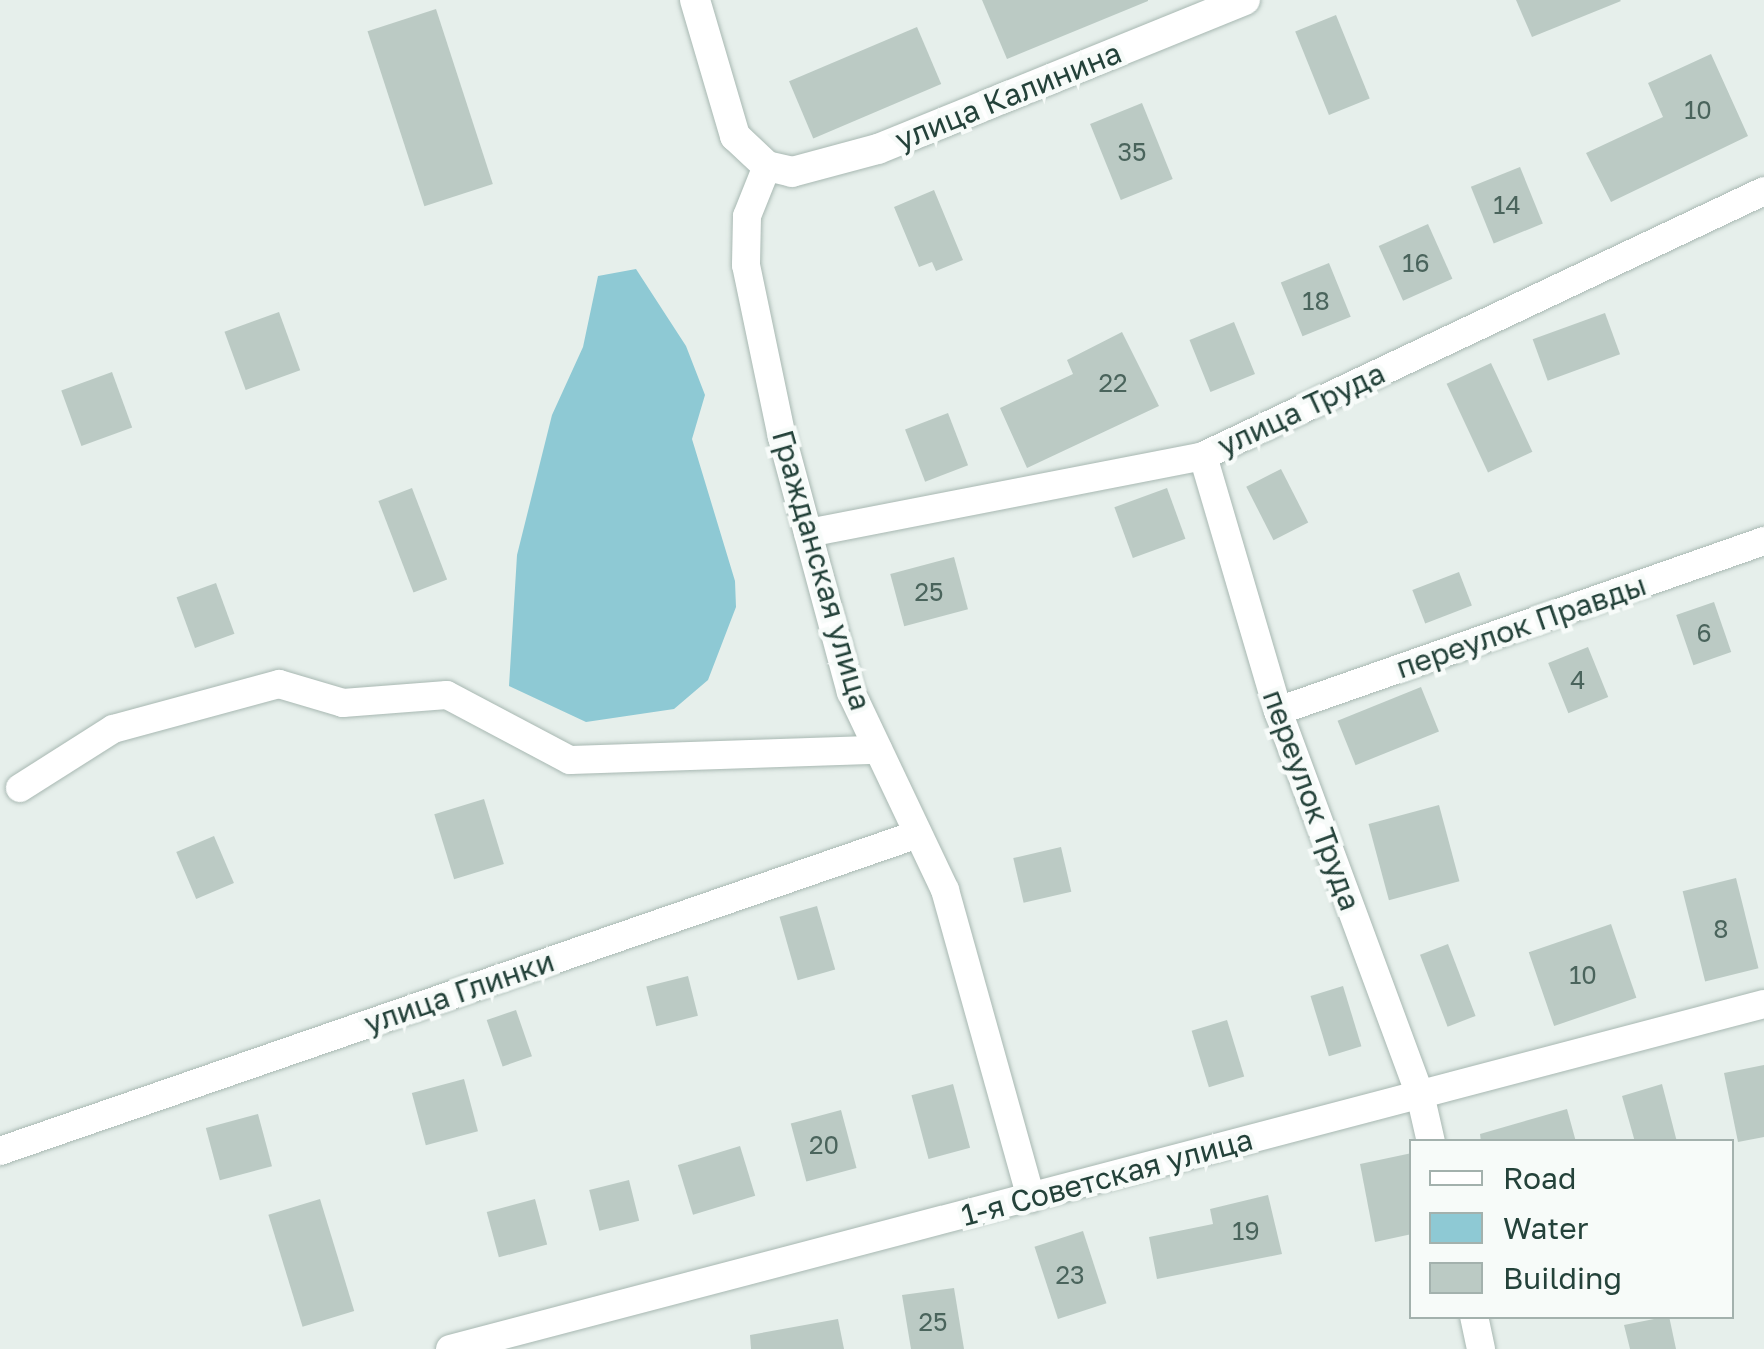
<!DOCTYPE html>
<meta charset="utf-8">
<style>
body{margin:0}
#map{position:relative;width:1764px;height:1349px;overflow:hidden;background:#e6efeb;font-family:"Golos Text",sans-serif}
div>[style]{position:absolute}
.water>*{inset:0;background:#8ec9d4}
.building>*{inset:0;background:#bbcac4;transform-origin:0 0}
.roads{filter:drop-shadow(0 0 2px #a8b8b2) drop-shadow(0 0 2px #a8b8b2)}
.street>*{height:28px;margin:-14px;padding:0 14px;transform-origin:14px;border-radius:14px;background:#fff}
.secondary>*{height:30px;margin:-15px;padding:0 15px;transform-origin:15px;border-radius:15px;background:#fff}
span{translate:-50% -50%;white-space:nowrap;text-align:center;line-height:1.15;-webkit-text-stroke:9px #f7fbf9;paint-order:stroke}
.number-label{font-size:25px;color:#4a645c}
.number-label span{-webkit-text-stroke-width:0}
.street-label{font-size:30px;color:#24423a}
.legend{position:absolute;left:1409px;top:1139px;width:325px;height:180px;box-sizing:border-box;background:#f7fbf9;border:2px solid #a3b1ad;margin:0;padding:12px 18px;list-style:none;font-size:30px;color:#24423a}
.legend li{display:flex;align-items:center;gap:20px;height:50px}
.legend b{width:50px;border:2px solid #a3b1ad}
</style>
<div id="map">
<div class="water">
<div style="clip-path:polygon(636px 269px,686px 346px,705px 395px,692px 439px,735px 581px,736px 607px,708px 680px,674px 709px,586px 722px,509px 686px,517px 555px,552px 415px,583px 347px,598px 276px)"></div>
</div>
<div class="building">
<div style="clip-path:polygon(982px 0,1148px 0,1148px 1px,1007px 59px)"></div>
<div style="clip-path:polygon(1516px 0,1620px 0,1621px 1px,1532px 37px)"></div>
<div style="left:436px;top:9px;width:184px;height:72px;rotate:72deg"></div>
<div style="left:1336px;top:15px;width:90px;height:44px;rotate:68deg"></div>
<div style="left:917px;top:27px;width:62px;height:139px;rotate:67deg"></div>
<div style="clip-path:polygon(1711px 54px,1748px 136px,1611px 202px,1586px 153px,1663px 117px,1648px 83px)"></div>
<div style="left:1142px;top:103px;width:82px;height:56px;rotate:68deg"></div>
<div style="left:1520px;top:167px;width:61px;height:53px;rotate:68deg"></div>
<div style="clip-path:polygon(934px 190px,963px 260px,936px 271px,932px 262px,919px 267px,894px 207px)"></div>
<div style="left:1428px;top:224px;width:60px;height:54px;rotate:66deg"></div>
<div style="left:1329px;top:263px;width:58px;height:52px;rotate:68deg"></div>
<div style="left:279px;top:312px;width:62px;height:58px;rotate:70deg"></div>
<div style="left:1605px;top:313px;width:44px;height:77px;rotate:70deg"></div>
<div style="left:1234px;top:322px;width:56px;height:48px;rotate:68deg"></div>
<div style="clip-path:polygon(1122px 332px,1159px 406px,1027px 468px,1000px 408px,1073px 374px,1067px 360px)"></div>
<div style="left:1491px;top:363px;width:98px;height:49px;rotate:65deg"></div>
<div style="left:112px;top:372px;width:59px;height:54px;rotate:70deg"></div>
<div style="left:948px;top:413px;width:56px;height:46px;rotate:69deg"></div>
<div style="left:1281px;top:469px;width:60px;height:39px;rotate:63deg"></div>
<div style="left:412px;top:488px;width:98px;height:36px;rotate:69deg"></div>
<div style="left:1167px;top:488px;width:54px;height:56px;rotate:70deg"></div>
<div style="left:954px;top:557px;width:54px;height:66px;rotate:75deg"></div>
<div style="left:1459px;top:572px;width:36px;height:50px;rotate:69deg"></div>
<div style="left:216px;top:583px;width:54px;height:42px;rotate:70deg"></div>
<div style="left:1714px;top:602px;width:53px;height:40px;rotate:71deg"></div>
<div style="left:1588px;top:647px;width:54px;height:43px;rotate:68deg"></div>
<div style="left:1421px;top:687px;width:48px;height:90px;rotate:68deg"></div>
<div style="left:484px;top:799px;width:68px;height:52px;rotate:73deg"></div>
<div style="left:1439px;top:805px;width:79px;height:73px;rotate:75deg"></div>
<div style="left:214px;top:836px;width:51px;height:41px;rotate:67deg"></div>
<div style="left:1061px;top:847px;width:46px;height:49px;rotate:77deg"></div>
<div style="left:1736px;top:878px;width:93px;height:55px;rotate:76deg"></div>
<div style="left:817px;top:906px;width:66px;height:39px;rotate:74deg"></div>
<div style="left:1611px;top:924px;width:78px;height:87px;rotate:71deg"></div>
<div style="left:1448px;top:944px;width:77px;height:30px;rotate:69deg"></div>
<div style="left:688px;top:976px;width:41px;height:43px;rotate:76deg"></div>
<div style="left:1343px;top:986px;width:63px;height:34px;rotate:73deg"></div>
<div style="left:516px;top:1010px;width:49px;height:31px;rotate:71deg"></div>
<div style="left:1227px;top:1020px;width:59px;height:37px;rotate:73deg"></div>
<div style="clip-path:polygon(1764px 1065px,1764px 1137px,1738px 1142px,1724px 1073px)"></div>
<div style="left:464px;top:1079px;width:54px;height:54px;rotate:75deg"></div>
<div style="left:953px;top:1084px;width:66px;height:43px;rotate:75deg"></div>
<div style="clip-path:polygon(1662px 1084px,1677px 1142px,1635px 1142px,1622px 1096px)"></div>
<div style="clip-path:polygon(1567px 1109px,1576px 1142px,1481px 1142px,1480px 1134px)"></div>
<div style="left:841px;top:1110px;width:60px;height:52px;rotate:75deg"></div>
<div style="left:258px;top:1114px;width:54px;height:54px;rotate:75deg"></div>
<div style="left:740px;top:1146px;width:52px;height:65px;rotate:73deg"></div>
<div style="clip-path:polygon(1412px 1153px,1412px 1234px,1375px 1242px,1360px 1164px)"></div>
<div style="left:629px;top:1180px;width:42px;height:41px;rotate:76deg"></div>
<div style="clip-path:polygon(1268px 1195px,1282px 1254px,1157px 1279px,1149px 1237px,1213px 1224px,1210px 1209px)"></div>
<div style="left:320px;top:1199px;width:117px;height:54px;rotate:73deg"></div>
<div style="left:535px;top:1199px;width:47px;height:50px;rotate:75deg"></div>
<div style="left:1083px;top:1231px;width:76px;height:51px;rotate:72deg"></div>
<div style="clip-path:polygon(954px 1288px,964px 1349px,911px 1349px,902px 1295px)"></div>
<div style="clip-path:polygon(1669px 1316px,1676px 1349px,1630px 1349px,1624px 1325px)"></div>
<div style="clip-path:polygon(838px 1319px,844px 1349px,751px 1349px,750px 1335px)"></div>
</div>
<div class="roads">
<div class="street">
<div style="left:767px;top:166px;width:54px;rotate:111.8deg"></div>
<div style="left:747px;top:216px;width:49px;rotate:91.2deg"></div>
<div style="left:746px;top:265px;width:176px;rotate:78.2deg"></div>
<div style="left:782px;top:437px;width:264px;rotate:74.9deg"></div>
<div style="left:851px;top:692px;width:219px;rotate:64.6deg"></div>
<div style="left:945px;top:890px;width:320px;rotate:74.4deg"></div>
<div style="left:1203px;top:456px;width:266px;rotate:73.6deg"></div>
<div style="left:1278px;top:711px;width:408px;rotate:69.7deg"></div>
<div style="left:1420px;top:1094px;width:49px;rotate:77.1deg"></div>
<div style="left:808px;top:533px;width:402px;rotate:-11deg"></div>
<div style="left:1203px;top:456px;width:620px;rotate:-25.28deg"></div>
<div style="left:1278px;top:711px;width:515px;rotate:-19.28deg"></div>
<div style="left:20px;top:788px;width:110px;rotate:-32.4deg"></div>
<div style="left:113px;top:729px;width:172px;rotate:-15.2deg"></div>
<div style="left:279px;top:684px;width:67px;rotate:16.5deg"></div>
<div style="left:343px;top:703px;width:104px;rotate:-4.4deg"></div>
<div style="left:447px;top:695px;width:139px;rotate:27.9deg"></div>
<div style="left:570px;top:760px;width:308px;rotate:-1.9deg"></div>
<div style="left:0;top:1151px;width:971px;rotate:-19.05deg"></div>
<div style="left:1474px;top:1316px;width:34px;rotate:78deg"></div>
<div style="left:450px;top:1349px;width:1359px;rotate:-14.71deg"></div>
</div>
<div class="secondary">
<div style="left:695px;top:0;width:142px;rotate:73.6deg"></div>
<div style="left:735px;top:136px;width:44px;rotate:43.2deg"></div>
<div style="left:767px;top:166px;width:26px;rotate:13deg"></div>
<div style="left:792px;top:172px;width:89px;rotate:-15deg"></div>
<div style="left:878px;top:149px;width:396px;rotate:-22.1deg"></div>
</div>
</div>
<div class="number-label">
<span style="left:1698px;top:110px">10</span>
<span style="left:1132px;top:152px">35</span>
<span style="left:1507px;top:205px">14</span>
<span style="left:1416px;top:263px">16</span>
<span style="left:1316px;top:301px">18</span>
<span style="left:1113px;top:383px">22</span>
<span style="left:929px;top:592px">25</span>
<span style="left:1704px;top:633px">6</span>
<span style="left:1578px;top:680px">4</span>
<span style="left:1721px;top:929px">8</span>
<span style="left:1583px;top:975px">10</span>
<span style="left:824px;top:1145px">20</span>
<span style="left:1246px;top:1231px">19</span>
<span style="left:1070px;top:1275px">23</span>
<span style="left:933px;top:1322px">25</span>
</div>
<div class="street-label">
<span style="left:1008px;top:96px;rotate:-22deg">улица Калинина</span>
<span style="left:1301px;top:409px;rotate:-25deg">улица Труда</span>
<span style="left:822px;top:570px;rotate:74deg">Гражданская улица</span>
<span style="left:1521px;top:626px;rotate:-19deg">переулок Правды</span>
<span style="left:1312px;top:800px;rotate:70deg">переулок Труда</span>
<span style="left:459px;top:992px;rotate:-19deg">улица Глинки</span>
<span style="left:1107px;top:1177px;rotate:-15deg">1-я Советская улица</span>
</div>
<ul class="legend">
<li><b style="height:12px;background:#fff"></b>Road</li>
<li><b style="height:28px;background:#8ec9d4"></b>Water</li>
<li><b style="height:28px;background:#bbcac4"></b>Building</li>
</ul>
</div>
